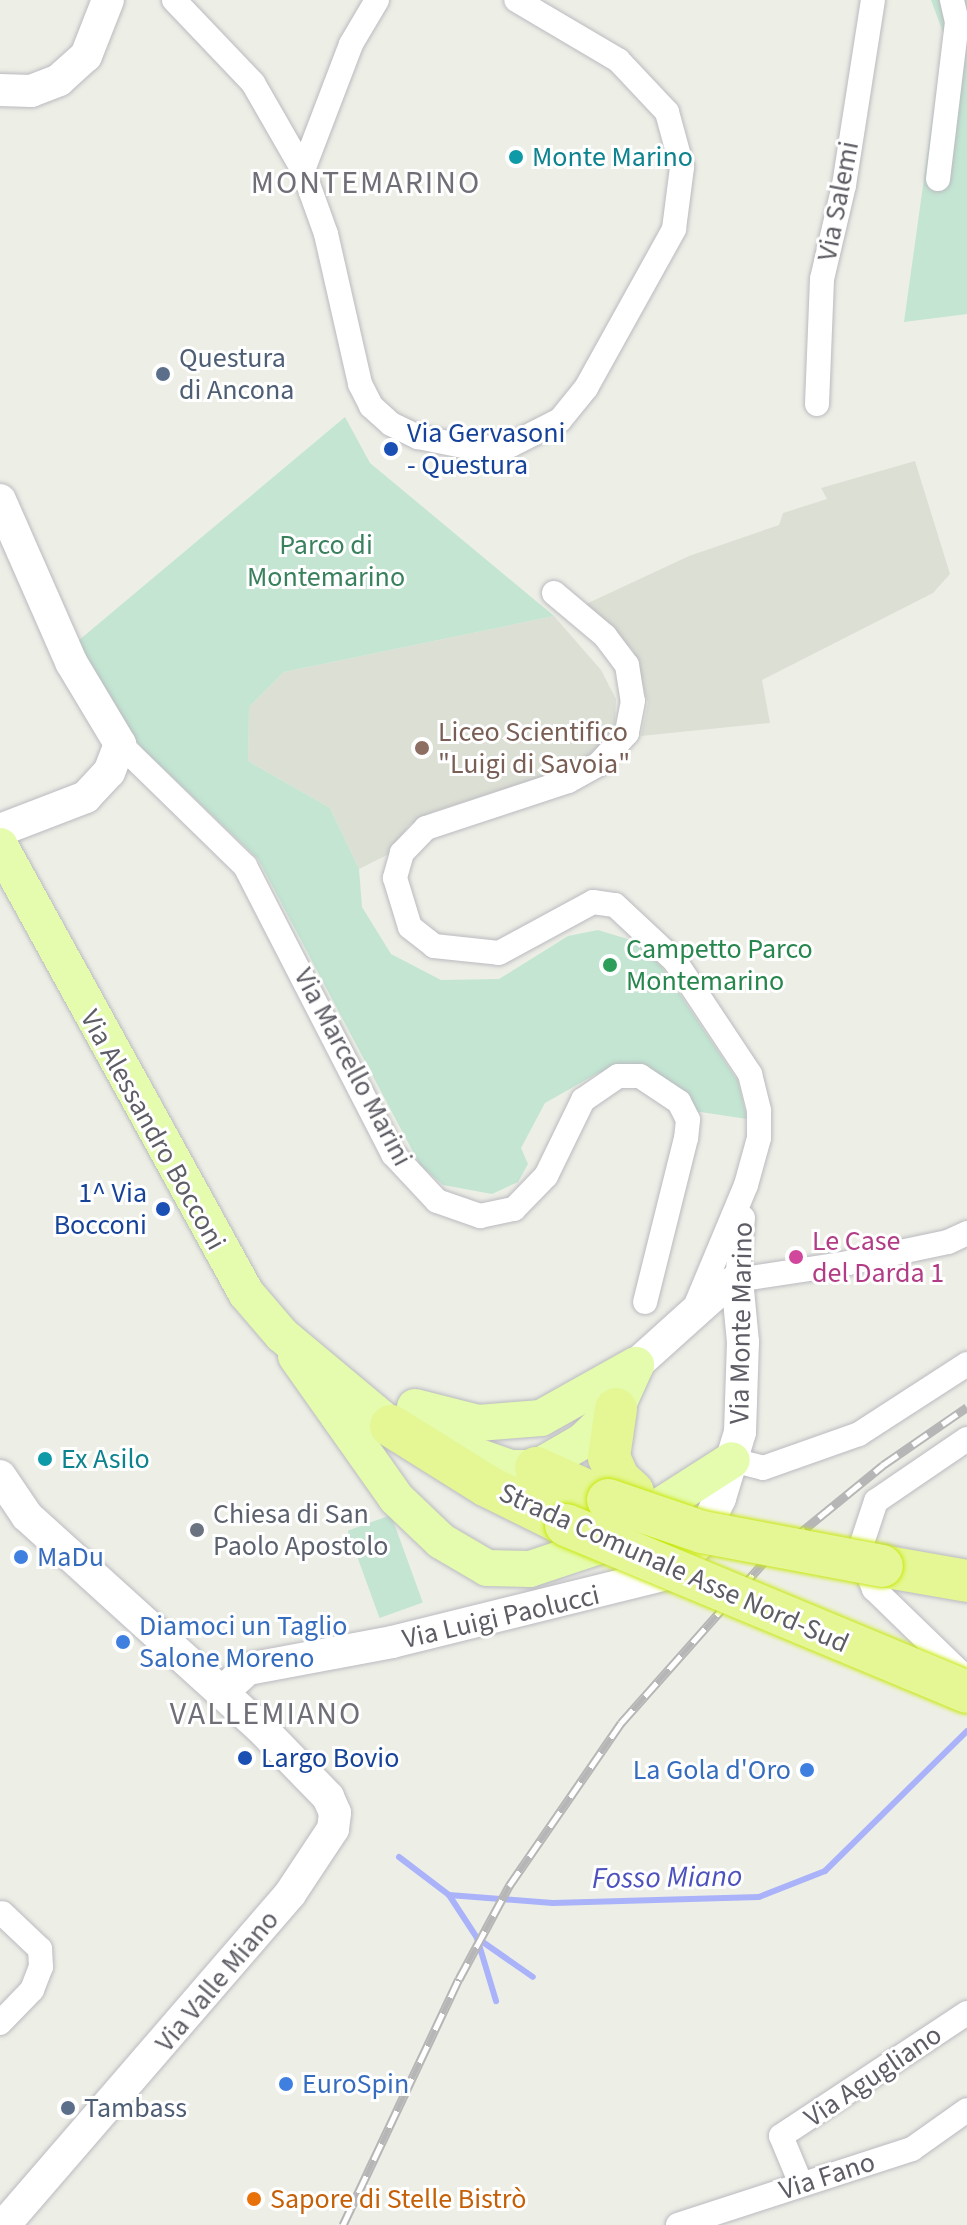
<!DOCTYPE html>
<meta charset="utf-8">
<style>
body{margin:0}
#map{position:relative;width:967px;height:2225px;overflow:hidden;background:#edefe6;font-family:"Source Sans 3",sans-serif}
div>[style]{position:absolute}
.education>*{inset:0;background:#dcdfd4}
.green>*{inset:0;background:#c3e5d2;transform-origin:0 0}
.stream>*{height:6px;margin:-3px;padding:0 3px;transform-origin:3px;border-radius:3px;background:#aab3fa}
.roads{filter:drop-shadow(0 0 2px #babac0) drop-shadow(0 0 2px #babac0)}
.street>*{height:24px;margin:-12px;padding:0 12px;transform-origin:12px;border-radius:12px;background:#fff}
.secondary>*{height:32px;margin:-16px;padding:0 16px;transform-origin:16px;border-radius:16px;background:#fff}
.primary>*{height:36px;margin:-18px;padding:0 18px;transform-origin:18px;border-radius:18px;background:#e5fbae}
.highway>*{height:42px;margin:-21px;padding:0 21px;transform-origin:21px;border-radius:21px;background:#e4f794}
.rail>*{height:9px;margin-top:-4.5px;transform-origin:0;background:repeating-linear-gradient(90deg,#fff 0 18px,#b6b6b7 0 36px);box-sizing:border-box;border-block:2px solid #b6b6b7}
.bridges{filter:drop-shadow(0 0 2px #c9e80c) drop-shadow(0 0 2px #c9e80c)}
.highway-bridge>*{height:42px;margin:-21px;padding:0 21px;transform-origin:21px;border-radius:21px;background:#e4f794}
.dots>*{width:22px;height:22px;translate:-50% -50%;box-sizing:border-box;border:4px solid #fff;border-radius:50%}
span{translate:-50% -50%;white-space:nowrap;text-align:center;line-height:1.15;-webkit-text-stroke:6px #fff;paint-order:stroke}
.culture-label{font-size:28px;color:#0d838f}
.left{translate:0 -50%;text-align:left}
.street-label{font-size:28px;color:#5d5d65}
.service-label{font-size:28px;color:#4e5e75}
.transit-label{font-size:28px;color:#164399}
.right{translate:-100% -50%;text-align:right}
.park-label{font-size:28px;color:#39805c}
.education-label{font-size:28px;color:#785e54}
.leisure-label{font-size:28px;color:#27864d}
.hotel-label{font-size:28px;color:#b23c85}
.worship-label{font-size:28px;color:#5b616d}
.shop-label{font-size:28px;color:#366cbe}
.food-label{font-size:28px;color:#c56008}
.water-label{font-size:30px;color:#4d51bd;font-style:italic}
.quarter-label{font-size:32px;color:#6e6f77;letter-spacing:2px}
</style>
<div id="map">
<div class="education">
<div style="clip-path:polygon(915px 461px,950px 574px,933px 593px,762px 680px,770px 723px,641px 736px,648px 703px,633px 650px,584px 605px,689px 556px,779px 525px,783px 513px,827px 499px,821px 488px)"></div>
<div style="clip-path:polygon(554px 616px,601px 670px,616px 699px,615px 723px,604px 742px,575px 766px,435px 811px,409px 825px,389px 854px,359px 869px,330px 808px,248px 761px,249px 707px,284px 672px)"></div>
</div>
<div class="green">
<div style="clip-path:polygon(931px 0,967px 0,967px 314px,904px 322px,944px 35px)"></div>
<div style="clip-path:polygon(345px 417px,370px 463px,554px 616px,284px 672px,249px 707px,248px 761px,330px 808px,359px 869px,362px 907px,391px 954px,441px 980px,499px 979px,568px 936px,598px 930px,634px 941px,661px 966px,738px 1081px,747px 1119px,694px 1111px,669px 1080px,633px 1066px,598px 1073px,545px 1103px,521px 1148px,528px 1164px,518px 1182px,492px 1194px,443px 1185px,420px 1165px,258px 859px,142px 748px,100px 693px,72px 646px)"></div>
<div style="left:391px;top:1515px;width:93px;height:46px;rotate:70deg"></div>
</div>
<div class="stream">
<div style="left:399px;top:1857px;width:63px;rotate:37.2deg"></div>
<div style="left:449px;top:1895px;width:51px;rotate:56.9deg"></div>
<div style="left:477px;top:1938px;width:66px;rotate:73.2deg"></div>
<div style="left:449px;top:1895px;width:104px;rotate:4.4deg"></div>
<div style="left:553px;top:1903px;width:206px;rotate:-1.7deg"></div>
<div style="left:759px;top:1897px;width:71px;rotate:-21.5deg"></div>
<div style="left:825px;top:1871px;width:199px;rotate:-44.6deg"></div>
<div style="left:477px;top:1938px;width:68px;rotate:34.9deg"></div>
</div>
<div class="roads">
<div class="street">
<div style="left:174px;top:0;width:115px;rotate:46.4deg"></div>
<div style="left:253px;top:83px;width:100px;rotate:60.1deg"></div>
<div style="left:303px;top:170px;width:68px;rotate:70.2deg"></div>
<div style="left:326px;top:234px;width:154px;rotate:77.2deg"></div>
<div style="left:360px;top:384px;width:25px;rotate:63deg"></div>
<div style="left:371px;top:406px;width:27px;rotate:42deg"></div>
<div style="left:391px;top:424px;width:30px;rotate:26deg"></div>
<div style="left:418px;top:437px;width:61px;rotate:11.3deg"></div>
<div style="left:478px;top:449px;width:33px;rotate:-7deg"></div>
<div style="left:511px;top:445px;width:55px;rotate:-27deg"></div>
<div style="left:560px;top:420px;width:41px;rotate:-50.9deg"></div>
<div style="left:586px;top:388px;width:182px;rotate:-61deg"></div>
<div style="left:674px;top:229px;width:63px;rotate:-82.6deg"></div>
<div style="left:682px;top:167px;width:57px;rotate:-105.3deg"></div>
<div style="left:667px;top:112px;width:71px;rotate:-133.3deg"></div>
<div style="left:618px;top:60px;width:118px;rotate:-149.5deg"></div>
<div style="left:303px;top:170px;width:135px;rotate:-69.1deg"></div>
<div style="left:351px;top:44px;width:51px;rotate:-59.4deg"></div>
<div style="left:938px;top:179px;width:158px;rotate:-83.1deg"></div>
<div style="left:957px;top:22px;width:23px;rotate:-103deg"></div>
<div style="left:817px;top:404px;width:125px;rotate:-87.7deg"></div>
<div style="left:822px;top:279px;width:97px;rotate:-76.8deg"></div>
<div style="left:844px;top:185px;width:187px;rotate:-81.1deg"></div>
<div style="left:554px;top:593px;width:67px;rotate:40.1deg"></div>
<div style="left:605px;top:636px;width:36px;rotate:53deg"></div>
<div style="left:627px;top:665px;width:36px;rotate:81deg"></div>
<div style="left:633px;top:701px;width:33px;rotate:101deg"></div>
<div style="left:627px;top:733px;width:42px;rotate:132.1deg"></div>
<div style="left:599px;top:764px;width:35px;rotate:151deg"></div>
<div style="left:568px;top:781px;width:150px;rotate:161.7deg"></div>
<div style="left:426px;top:828px;width:35px;rotate:134deg"></div>
<div style="left:402px;top:853px;width:26px;rotate:106deg"></div>
<div style="left:395px;top:878px;width:51px;rotate:73deg"></div>
<div style="left:410px;top:927px;width:31px;rotate:38deg"></div>
<div style="left:434px;top:946px;width:65px;rotate:6.1deg"></div>
<div style="left:499px;top:953px;width:107px;rotate:-28.5deg"></div>
<div style="left:593px;top:902px;width:22px;rotate:8deg"></div>
<div style="left:615px;top:905px;width:82px;rotate:43deg"></div>
<div style="left:675px;top:961px;width:136px;rotate:56.4deg"></div>
<div style="left:750px;top:1074px;width:38px;rotate:76deg"></div>
<div style="left:759px;top:1111px;width:27px;rotate:90deg"></div>
<div style="left:759px;top:1138px;width:49px;rotate:105.5deg"></div>
<div style="left:746px;top:1185px;width:132px;rotate:112.7deg"></div>
<div style="left:120px;top:744px;width:175px;rotate:44.3deg"></div>
<div style="left:245px;top:866px;width:324px;rotate:62.8deg"></div>
<div style="left:393px;top:1154px;width:64px;rotate:46.9deg"></div>
<div style="left:437px;top:1201px;width:46px;rotate:19.2deg"></div>
<div style="left:480px;top:1216px;width:35px;rotate:-12deg"></div>
<div style="left:514px;top:1209px;width:46px;rotate:-45.9deg"></div>
<div style="left:546px;top:1176px;width:85px;rotate:-64deg"></div>
<div style="left:583px;top:1100px;width:42px;rotate:-34.4deg"></div>
<div style="left:618px;top:1076px;width:22px"></div>
<div style="left:640px;top:1076px;width:47px;rotate:33.7deg"></div>
<div style="left:679px;top:1102px;width:20px;rotate:63deg"></div>
<div style="left:688px;top:1120px;width:18px;rotate:96deg"></div>
<div style="left:686px;top:1138px;width:169px;rotate:104deg"></div>
<div style="left:743px;top:1218px;width:62px;rotate:95.5deg"></div>
<div style="left:737px;top:1280px;width:112px;rotate:-8.7deg"></div>
<div style="left:848px;top:1263px;width:102px;rotate:-11.9deg"></div>
<div style="left:948px;top:1242px;width:21px;rotate:-25deg"></div>
<div style="left:967px;top:1439px;width:110px;rotate:145.7deg"></div>
<div style="left:876px;top:1501px;width:54px;rotate:108.4deg"></div>
<div style="left:859px;top:1552px;width:40px;rotate:68deg"></div>
<div style="left:874px;top:1589px;width:129px;rotate:44.1deg"></div>
<div style="left:732px;top:1460px;width:32px;rotate:14deg"></div>
<div style="left:763px;top:1468px;width:102px;rotate:-19.5deg"></div>
<div style="left:859px;top:1434px;width:129px;rotate:-32.9deg"></div>
<div style="left:0;top:2023px;width:46px;rotate:-45.9deg"></div>
<div style="left:32px;top:1990px;width:25px;rotate:-69deg"></div>
<div style="left:41px;top:1967px;width:18px;rotate:-93deg"></div>
<div style="left:40px;top:1949px;width:52px;rotate:-136.5deg"></div>
<div style="left:801px;top:2184px;width:52px;rotate:-112.6deg"></div>
<div style="left:781px;top:2136px;width:223px;rotate:-33.5deg"></div>
<div style="left:678px;top:2225px;width:246px;rotate:-18deg"></div>
<div style="left:912px;top:2149px;width:67px;rotate:-35.3deg"></div>
</div>
<div class="secondary">
<div style="left:0;top:90px;width:31px;rotate:2deg"></div>
<div style="left:31px;top:91px;width:30px;rotate:-21deg"></div>
<div style="left:59px;top:80px;width:36px;rotate:-42deg"></div>
<div style="left:86px;top:56px;width:60px;rotate:-68.6deg"></div>
<div style="left:0;top:500px;width:177px;rotate:66.3deg"></div>
<div style="left:71px;top:662px;width:96px;rotate:59.1deg"></div>
<div style="left:120px;top:744px;width:30px;rotate:111deg"></div>
<div style="left:109px;top:772px;width:34px;rotate:133deg"></div>
<div style="left:86px;top:797px;width:92px;rotate:159deg"></div>
<div style="left:0;top:1476px;width:48px;rotate:56deg"></div>
<div style="left:27px;top:1516px;width:314px;rotate:42.2deg"></div>
<div style="left:260px;top:1727px;width:98px;rotate:45.8deg"></div>
<div style="left:328px;top:1797px;width:17px;rotate:66deg"></div>
<div style="left:335px;top:1813px;width:16px;rotate:97deg"></div>
<div style="left:333px;top:1829px;width:78px;rotate:123.5deg"></div>
<div style="left:290px;top:1894px;width:437px;rotate:130.8deg"></div>
<div style="left:221px;top:1693px;width:36px;rotate:-42deg"></div>
<div style="left:248px;top:1669px;width:147px;rotate:-10.6deg"></div>
<div style="left:392px;top:1642px;width:283px;rotate:-13.9deg"></div>
<div style="left:667px;top:1574px;width:43px;rotate:-44.1deg"></div>
<div style="left:698px;top:1544px;width:51px;rotate:-64.4deg"></div>
<div style="left:720px;top:1498px;width:69px;rotate:-73.1deg"></div>
<div style="left:740px;top:1432px;width:90px;rotate:-88.1deg"></div>
<div style="left:743px;top:1342px;width:62px;rotate:-95.5deg"></div>
<div style="left:737px;top:1280px;width:23px;rotate:149deg"></div>
<div style="left:717px;top:1292px;width:109px;rotate:138deg"></div>
</div>
<div class="primary">
<div style="left:0;top:846px;width:510px;rotate:61.17deg"></div>
<div style="left:246px;top:1293px;width:55px;rotate:49.4deg"></div>
<div style="left:282px;top:1335px;width:142px;rotate:39.9deg"></div>
<div style="left:391px;top:1426px;width:126px;rotate:19.4deg"></div>
<div style="left:510px;top:1468px;width:26px"></div>
<div style="left:536px;top:1468px;width:54px;rotate:-29.9deg"></div>
<div style="left:583px;top:1441px;width:46px;rotate:-44.1deg"></div>
<div style="left:616px;top:1409px;width:48px;rotate:-65.6deg"></div>
<div style="left:296px;top:1356px;width:174px;rotate:54.8deg"></div>
<div style="left:396px;top:1498px;width:62px;rotate:43.7deg"></div>
<div style="left:441px;top:1541px;width:53px;rotate:30.4deg"></div>
<div style="left:487px;top:1568px;width:43px;rotate:1.3deg"></div>
<div style="left:530px;top:1569px;width:70px;rotate:-18.4deg"></div>
<div style="left:596px;top:1547px;width:161px;rotate:-32.6deg"></div>
<div style="left:415px;top:1407px;width:65px;rotate:14.3deg"></div>
<div style="left:478px;top:1423px;width:63px;rotate:-4.5deg"></div>
<div style="left:541px;top:1418px;width:109px;rotate:-29.2deg"></div>
</div>
<div class="highway">
<div style="left:616px;top:1409px;width:49px;rotate:98.3deg"></div>
<div style="left:609px;top:1457px;width:24px;rotate:66deg"></div>
<div style="left:619px;top:1479px;width:19px;rotate:43deg"></div>
<div style="left:391px;top:1426px;width:113px;rotate:32deg"></div>
<div style="left:487px;top:1486px;width:88px;rotate:26.3deg"></div>
<div style="left:536px;top:1468px;width:79px;rotate:24deg"></div>
<div style="left:882px;top:1566px;width:86px;rotate:10deg"></div>
</div>
</div>
<div class="rail">
<div style="left:343px;top:2225px;width:272px;rotate:-64.8deg"></div>
<div style="left:459px;top:1979px;width:106px;rotate:-61.7deg"></div>
<div style="left:509px;top:1886px;width:198px;rotate:-55.5deg"></div>
<div style="left:621px;top:1723px;width:214px;rotate:-48.4deg"></div>
<div style="left:763px;top:1563px;width:155px;rotate:-39.2deg"></div>
<div style="left:883px;top:1465px;width:102px;rotate:-34.6deg"></div>
</div>
<div class="bridges">
<div class="highway-bridge">
<div style="left:608px;top:1500px;width:99px;rotate:18.8deg"></div>
<div style="left:702px;top:1532px;width:183px;rotate:10.7deg"></div>
<div style="left:566px;top:1525px;width:434px;rotate:22.6deg"></div>
</div>
</div>
<div class="dots">
<div style="left:516px;top:157px;background:#0f9aa8"></div>
<div style="left:163px;top:374px;background:#5c6f8a"></div>
<div style="left:391px;top:449px;background:#1a4fb4"></div>
<div style="left:422px;top:748px;background:#8d6e63"></div>
<div style="left:610px;top:965px;background:#2e9e5b"></div>
<div style="left:163px;top:1209px;background:#1a4fb4"></div>
<div style="left:796px;top:1257px;background:#d1479c"></div>
<div style="left:45px;top:1459px;background:#0f9aa8"></div>
<div style="left:197px;top:1530px;background:#6b7280"></div>
<div style="left:21px;top:1557px;background:#3f7fe0"></div>
<div style="left:123px;top:1642px;background:#3f7fe0"></div>
<div style="left:245px;top:1758px;background:#1a4fb4"></div>
<div style="left:807px;top:1770px;background:#3f7fe0"></div>
<div style="left:286px;top:2084px;background:#3f7fe0"></div>
<div style="left:68px;top:2108px;background:#5c6f8a"></div>
<div style="left:254px;top:2199px;background:#e8710a"></div>
</div>
<div class="culture-label">
<span class="left" style="left:532px;top:157px">Monte Marino</span>
<span class="left" style="left:61px;top:1459px">Ex Asilo</span>
</div>
<div class="street-label">
<span style="left:838px;top:201px;rotate:-79deg">Via Salemi</span>
<span style="left:353px;top:1067px;rotate:62deg">Via Marcello Marini</span>
<span style="left:153px;top:1130px;rotate:61deg">Via Alessandro Bocconi</span>
<span style="left:741px;top:1323px;rotate:-89deg">Via Monte Marino</span>
<span style="left:674px;top:1568px;rotate:24deg">Strada Comunale Asse Nord-Sud</span>
<span style="left:501px;top:1617px;rotate:-13deg">Via Luigi Paolucci</span>
<span style="left:217px;top:1981px;rotate:-50deg">Via Valle Miano</span>
<span style="left:873px;top:2076px;rotate:-34deg">Via Agugliano</span>
<span style="left:827px;top:2176px;rotate:-18deg">Via Fano</span>
</div>
<div class="service-label">
<span class="left" style="left:179px;top:374px">Questura<br>di Ancona</span>
<span class="left" style="left:84px;top:2108px">Tambass</span>
</div>
<div class="transit-label">
<span class="left" style="left:407px;top:449px">Via Gervasoni<br>- Questura</span>
<span class="right" style="left:147px;top:1209px">1^ Via<br>Bocconi</span>
<span class="left" style="left:261px;top:1758px">Largo Bovio</span>
</div>
<div class="park-label">
<span style="left:326px;top:561px">Parco di<br>Montemarino</span>
</div>
<div class="education-label">
<span class="left" style="left:438px;top:748px">Liceo Scientifico<br>"Luigi di Savoia"</span>
</div>
<div class="leisure-label">
<span class="left" style="left:626px;top:965px">Campetto Parco<br>Montemarino</span>
</div>
<div class="hotel-label">
<span class="left" style="left:812px;top:1257px">Le Case<br>del Darda 1</span>
</div>
<div class="worship-label">
<span class="left" style="left:213px;top:1530px">Chiesa di San<br>Paolo Apostolo</span>
</div>
<div class="shop-label">
<span class="left" style="left:37px;top:1557px">MaDu</span>
<span class="left" style="left:139px;top:1642px">Diamoci un Taglio<br>Salone Moreno</span>
<span class="right" style="left:791px;top:1770px">La Gola d'Oro</span>
<span class="left" style="left:302px;top:2084px">EuroSpin</span>
</div>
<div class="food-label">
<span class="left" style="left:270px;top:2199px">Sapore di Stelle Bistrò</span>
</div>
<div class="water-label">
<span style="left:667px;top:1878px;rotate:-1deg">Fosso Miano</span>
</div>
<div class="quarter-label">
<span style="left:366px;top:183px">MONTEMARINO</span>
<span style="left:266px;top:1714px">VALLEMIANO</span>
</div>
</div>
